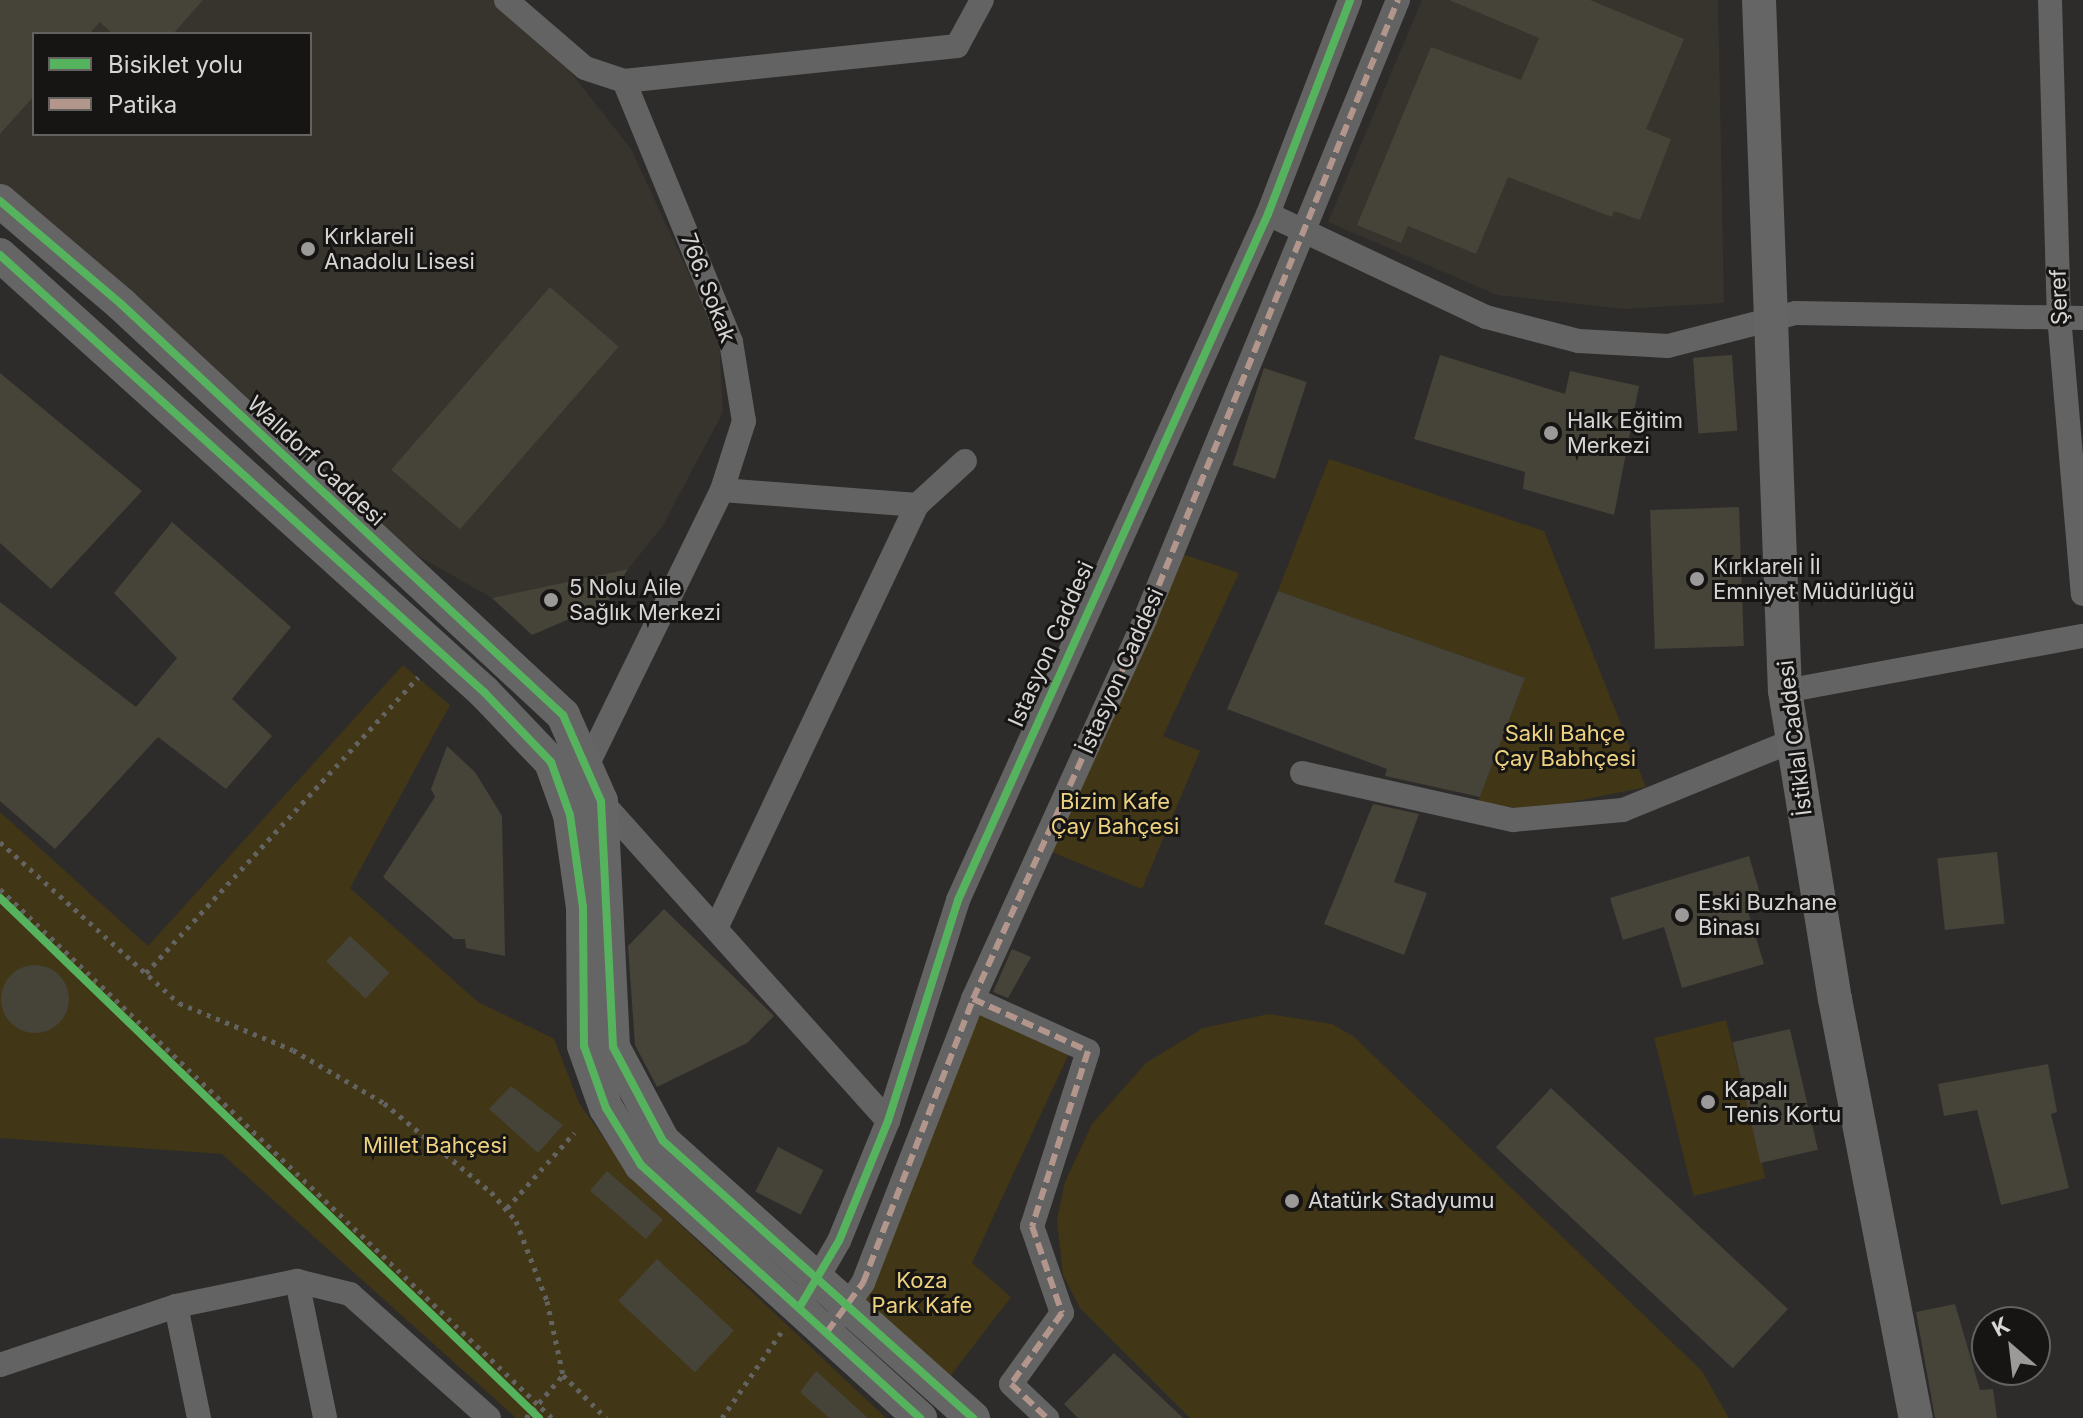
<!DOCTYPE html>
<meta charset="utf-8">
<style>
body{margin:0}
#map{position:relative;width:2083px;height:1418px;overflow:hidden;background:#2d2c2b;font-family:Inter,sans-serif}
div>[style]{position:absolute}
.built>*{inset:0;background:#37342d}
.green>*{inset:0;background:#413615;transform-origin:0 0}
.building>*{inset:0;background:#464338;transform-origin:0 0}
.round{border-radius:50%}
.path>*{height:5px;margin-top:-2.5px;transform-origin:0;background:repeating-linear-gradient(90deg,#636362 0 4px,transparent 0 10px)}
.street>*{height:24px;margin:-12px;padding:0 12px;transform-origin:12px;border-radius:12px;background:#636363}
.secondary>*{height:34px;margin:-17px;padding:0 17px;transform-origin:17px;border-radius:17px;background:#656565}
.quiet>*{height:6px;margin-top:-3px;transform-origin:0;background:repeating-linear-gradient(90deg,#b2968c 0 12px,transparent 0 18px)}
.cycleway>*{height:8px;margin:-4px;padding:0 4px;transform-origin:4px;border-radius:4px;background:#56b35d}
.dots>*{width:22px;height:22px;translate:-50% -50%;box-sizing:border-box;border:4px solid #161514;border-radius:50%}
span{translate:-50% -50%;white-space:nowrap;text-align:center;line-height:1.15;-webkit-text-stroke:6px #161514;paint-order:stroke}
.poi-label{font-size:22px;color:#d6d5d3}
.left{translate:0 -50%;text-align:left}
.street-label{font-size:22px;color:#d6d5d3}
.park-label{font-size:22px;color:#eed27f}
.legend{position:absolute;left:32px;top:32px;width:280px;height:104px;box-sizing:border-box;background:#161514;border:2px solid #636260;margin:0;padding:10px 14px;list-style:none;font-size:24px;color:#d6d5d3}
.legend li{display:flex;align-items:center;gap:16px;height:40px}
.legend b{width:40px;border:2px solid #636260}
.north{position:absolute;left:1971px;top:1306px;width:80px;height:80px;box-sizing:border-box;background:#161514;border:2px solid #636260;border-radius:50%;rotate:332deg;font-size:22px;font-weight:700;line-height:32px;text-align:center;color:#d6d5d3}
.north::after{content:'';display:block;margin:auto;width:28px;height:36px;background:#9b9a98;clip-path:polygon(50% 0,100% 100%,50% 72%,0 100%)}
</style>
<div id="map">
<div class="built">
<div style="clip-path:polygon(evenodd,0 0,502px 0,541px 34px,631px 149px,719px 339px,723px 412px,662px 527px,628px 569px,492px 598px,350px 517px,0 194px,0 0,34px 34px,310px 34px,310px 134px,34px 134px,34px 34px)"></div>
<div style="clip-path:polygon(1422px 0,1718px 0,1724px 303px,1624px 309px,1497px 295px,1328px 222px)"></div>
</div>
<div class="green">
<div style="clip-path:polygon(1329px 459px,1544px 531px,1646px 787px,1531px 810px,1478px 802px,1525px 678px,1278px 591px)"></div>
<div style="clip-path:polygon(1173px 551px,1239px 573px,1163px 736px,1200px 751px,1142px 889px,1042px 848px)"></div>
<div style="clip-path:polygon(403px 665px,450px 705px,350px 888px,478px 1002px,554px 1039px,579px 1103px,635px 1182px,886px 1418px,516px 1418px,222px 1154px,0 1138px,0 812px,148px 946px)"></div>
<div style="clip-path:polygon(973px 999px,1071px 1049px,972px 1263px,1011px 1297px,941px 1388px,848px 1303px)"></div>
<div style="clip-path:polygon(1269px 1014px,1332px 1024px,1353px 1036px,1702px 1371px,1729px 1418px,1190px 1418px,1080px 1308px,1063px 1275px,1057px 1220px,1065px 1182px,1092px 1124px,1146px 1063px,1203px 1028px)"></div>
<div style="left:1726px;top:1020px;width:163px;height:74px;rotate:76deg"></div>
</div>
<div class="building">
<div style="clip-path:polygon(0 0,203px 0,173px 34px,113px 34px,100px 22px,89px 34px,34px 34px,34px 96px,0 134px)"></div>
<div style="clip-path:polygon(1449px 0,1590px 0,1684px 39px,1646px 129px,1671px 139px,1640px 220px,1614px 211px,1612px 217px,1508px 177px,1476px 254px,1408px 226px,1401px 243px,1357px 225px,1431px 47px,1521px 80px,1539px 38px)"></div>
<div style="left:550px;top:287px;width:91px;height:242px;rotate:41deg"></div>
<div style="clip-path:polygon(1440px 355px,1565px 394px,1570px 371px,1639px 386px,1614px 515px,1523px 489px,1525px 472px,1414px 439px)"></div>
<div style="left:1732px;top:355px;width:76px;height:39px;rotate:86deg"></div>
<div style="left:1264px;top:368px;width:45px;height:102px;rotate:18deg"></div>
<div style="clip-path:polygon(0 373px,142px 491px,51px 589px,0 543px)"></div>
<div style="left:1739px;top:507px;width:139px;height:89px;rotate:88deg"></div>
<div style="clip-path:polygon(172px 522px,291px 627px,232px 699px,272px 736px,226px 789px,158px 737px,55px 849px,0 801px,0 602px,136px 707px,177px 658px,114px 593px)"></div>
<div style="clip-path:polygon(628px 569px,607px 603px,532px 635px,492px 598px)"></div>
<div style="clip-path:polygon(1278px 591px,1525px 678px,1480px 797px,1385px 776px,1387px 769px,1227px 709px)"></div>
<div style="clip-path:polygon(447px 746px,475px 772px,502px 816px,505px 956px,466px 948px,465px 939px,454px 939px,383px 877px,435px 797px,431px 789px)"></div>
<div style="clip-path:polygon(1373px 804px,1419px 814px,1394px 882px,1427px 893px,1404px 955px,1324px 924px)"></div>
<div style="left:1997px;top:852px;width:72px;height:60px;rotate:84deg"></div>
<div style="clip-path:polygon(1749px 856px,1761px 897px,1745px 902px,1764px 964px,1682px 988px,1664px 927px,1623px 940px,1610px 898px)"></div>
<div style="clip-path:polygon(664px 909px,774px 1016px,747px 1043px,657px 1087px,635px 1045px,628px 946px)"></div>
<div style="left:350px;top:936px;width:54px;height:35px;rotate:43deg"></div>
<div style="clip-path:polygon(1012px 949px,1031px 957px,1008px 998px,993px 992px)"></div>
<div class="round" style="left:1px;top:965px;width:68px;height:68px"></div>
<div style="left:1790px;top:1029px;width:124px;height:59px;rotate:77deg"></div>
<div style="clip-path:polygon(2048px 1064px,2057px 1112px,2051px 1114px,2069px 1188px,2001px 1205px,1977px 1110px,1944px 1116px,1938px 1084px)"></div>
<div style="clip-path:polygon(511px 1086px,563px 1125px,538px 1153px,489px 1109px)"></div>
<div style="left:1551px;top:1088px;width:324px;height:81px;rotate:43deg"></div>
<div style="left:778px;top:1147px;width:51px;height:50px;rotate:27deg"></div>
<div style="left:607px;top:1171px;width:74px;height:26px;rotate:41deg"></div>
<div style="left:657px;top:1259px;width:105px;height:57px;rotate:43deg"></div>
<div style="clip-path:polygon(1955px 1304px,1980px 1390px,1993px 1389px,1997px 1418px,1935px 1418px,1916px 1312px)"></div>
<div style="clip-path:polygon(1114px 1353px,1183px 1418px,1078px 1418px,1064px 1404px)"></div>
<div style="clip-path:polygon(816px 1371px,868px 1418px,829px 1418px,800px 1392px)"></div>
</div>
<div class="path">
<div style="left:0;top:842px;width:241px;rotate:42deg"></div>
<div style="left:179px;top:1003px;width:123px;rotate:22.4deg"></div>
<div style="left:293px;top:1050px;width:105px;rotate:30.2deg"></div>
<div style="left:384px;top:1103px;width:139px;rotate:39.8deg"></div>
<div style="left:491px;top:1192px;width:38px;rotate:49deg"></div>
<div style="left:516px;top:1221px;width:86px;rotate:68.8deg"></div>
<div style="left:547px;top:1301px;width:76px;rotate:77.8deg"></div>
<div style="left:563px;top:1375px;width:61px;rotate:45deg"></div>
<div style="left:0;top:889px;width:765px;rotate:43.78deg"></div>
<div style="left:146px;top:973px;width:402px;rotate:-47.4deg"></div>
<div style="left:507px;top:1208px;width:101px;rotate:-48.2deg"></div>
<div style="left:526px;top:1418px;width:57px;rotate:-49.3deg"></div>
<div style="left:722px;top:1418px;width:106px;rotate:-55.4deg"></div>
</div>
<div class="street">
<div style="left:506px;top:0;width:104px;rotate:40.7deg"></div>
<div style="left:585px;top:68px;width:41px;rotate:18.4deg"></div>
<div style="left:624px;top:81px;width:282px;rotate:67.7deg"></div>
<div style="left:731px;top:342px;width:80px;rotate:80.7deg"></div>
<div style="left:744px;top:421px;width:72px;rotate:107.7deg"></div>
<div style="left:722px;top:490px;width:303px;rotate:116.1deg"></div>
<div style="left:2050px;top:0;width:316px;rotate:88.4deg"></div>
<div style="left:2059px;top:316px;width:279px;rotate:85.1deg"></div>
<div style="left:624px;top:81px;width:335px;rotate:-6deg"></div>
<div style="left:957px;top:46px;width:52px;rotate:-61.5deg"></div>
<div style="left:1268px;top:214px;width:241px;rotate:25.3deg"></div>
<div style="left:1486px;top:317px;width:96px;rotate:14.5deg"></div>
<div style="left:1579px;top:341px;width:89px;rotate:3.2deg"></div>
<div style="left:1668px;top:346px;width:132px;rotate:-14.5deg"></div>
<div style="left:1796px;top:313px;width:287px;rotate:1deg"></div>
<div style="left:722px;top:490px;width:196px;rotate:4.4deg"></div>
<div style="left:917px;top:505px;width:65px;rotate:-42.5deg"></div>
<div style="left:1785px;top:691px;width:303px;rotate:-10.5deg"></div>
<div style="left:1302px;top:773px;width:216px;rotate:12.6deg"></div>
<div style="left:1513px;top:820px;width:110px;rotate:-5.2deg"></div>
<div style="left:1623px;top:810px;width:183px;rotate:-22.2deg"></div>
<div style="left:601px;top:801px;width:430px;rotate:48.1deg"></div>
<div style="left:718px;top:924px;width:464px;rotate:-64.6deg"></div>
<div style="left:973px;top:999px;width:126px;rotate:24.3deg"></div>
<div style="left:1088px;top:1051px;width:184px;rotate:107.7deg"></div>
<div style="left:1032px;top:1226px;width:92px;rotate:71deg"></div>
<div style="left:1062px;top:1313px;width:87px;rotate:125.7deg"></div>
<div style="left:1011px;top:1384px;width:50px;rotate:43.4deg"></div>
<div style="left:297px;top:1281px;width:140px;rotate:78.4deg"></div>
<div style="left:810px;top:1291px;width:58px;rotate:-59.9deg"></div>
<div style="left:839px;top:1241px;width:130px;rotate:-67.8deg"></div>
<div style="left:888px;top:1121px;width:232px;rotate:-72.4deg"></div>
<div style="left:958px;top:900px;width:753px;rotate:-65.68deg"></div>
<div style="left:1268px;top:214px;width:229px;rotate:-69deg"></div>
<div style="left:176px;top:1306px;width:114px;rotate:78.4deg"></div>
<div style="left:838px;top:1318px;width:43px;rotate:-54.5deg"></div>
<div style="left:863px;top:1283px;width:305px;rotate:-68.8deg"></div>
<div style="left:973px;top:999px;width:417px;rotate:-65.6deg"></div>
<div style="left:1145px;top:619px;width:669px;rotate:-67.77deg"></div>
<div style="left:0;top:1365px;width:186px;rotate:-18.5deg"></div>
<div style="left:176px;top:1306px;width:124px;rotate:-11.7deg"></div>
<div style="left:297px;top:1281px;width:55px;rotate:13.8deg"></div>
<div style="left:350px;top:1294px;width:186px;rotate:41.7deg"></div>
</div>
<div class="secondary">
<div style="left:1759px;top:0;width:691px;rotate:87.85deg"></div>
<div style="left:1785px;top:691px;width:312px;rotate:80.8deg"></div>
<div style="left:1835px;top:999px;width:427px;rotate:79.1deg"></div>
<div style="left:0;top:201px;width:159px;rotate:40.4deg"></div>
<div style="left:121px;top:304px;width:604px;rotate:42.92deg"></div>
<div style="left:563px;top:715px;width:94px;rotate:66.2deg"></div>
<div style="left:601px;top:801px;width:246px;rotate:87.2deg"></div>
<div style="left:613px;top:1047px;width:106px;rotate:62deg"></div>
<div style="left:663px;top:1141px;width:416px;rotate:41.8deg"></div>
<div style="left:0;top:255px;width:652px;rotate:42.08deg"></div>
<div style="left:484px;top:692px;width:97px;rotate:46.3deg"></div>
<div style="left:551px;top:762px;width:56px;rotate:70.3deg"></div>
<div style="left:570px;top:815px;width:93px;rotate:82deg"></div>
<div style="left:583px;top:907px;width:139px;rotate:89.6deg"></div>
<div style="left:584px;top:1046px;width:66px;rotate:70.5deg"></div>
<div style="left:606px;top:1108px;width:67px;rotate:58.4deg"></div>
<div style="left:641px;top:1165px;width:377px;rotate:42.2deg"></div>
</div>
<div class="quiet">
<div style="left:973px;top:999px;width:126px;rotate:24.3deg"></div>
<div style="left:1088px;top:1051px;width:184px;rotate:107.7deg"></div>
<div style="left:1032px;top:1226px;width:92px;rotate:71deg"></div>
<div style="left:1062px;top:1313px;width:87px;rotate:125.7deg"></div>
<div style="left:1011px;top:1384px;width:50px;rotate:43.4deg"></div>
<div style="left:827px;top:1332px;width:61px;rotate:-53.7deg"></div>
<div style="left:863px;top:1283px;width:305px;rotate:-68.8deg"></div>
<div style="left:973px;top:999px;width:417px;rotate:-65.6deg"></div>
<div style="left:1145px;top:619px;width:669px;rotate:-67.77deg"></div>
</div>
<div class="cycleway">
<div style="left:0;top:201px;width:159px;rotate:40.4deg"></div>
<div style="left:121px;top:304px;width:604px;rotate:42.92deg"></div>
<div style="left:563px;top:715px;width:94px;rotate:66.2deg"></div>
<div style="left:601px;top:801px;width:246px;rotate:87.2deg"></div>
<div style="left:613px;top:1047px;width:106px;rotate:62deg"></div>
<div style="left:663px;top:1141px;width:416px;rotate:41.8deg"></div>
<div style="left:0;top:255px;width:652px;rotate:42.08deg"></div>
<div style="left:484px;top:692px;width:97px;rotate:46.3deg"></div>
<div style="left:551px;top:762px;width:56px;rotate:70.3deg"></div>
<div style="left:570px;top:815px;width:93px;rotate:82deg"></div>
<div style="left:583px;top:907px;width:139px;rotate:89.6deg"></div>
<div style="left:584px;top:1046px;width:66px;rotate:70.5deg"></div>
<div style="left:606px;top:1108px;width:67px;rotate:58.4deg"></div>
<div style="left:641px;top:1165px;width:377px;rotate:42.2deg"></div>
<div style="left:0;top:898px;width:749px;rotate:43.97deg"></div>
<div style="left:799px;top:1308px;width:78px;rotate:-59.2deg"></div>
<div style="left:839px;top:1241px;width:130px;rotate:-67.8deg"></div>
<div style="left:888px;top:1121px;width:232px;rotate:-72.4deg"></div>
<div style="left:958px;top:900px;width:753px;rotate:-65.68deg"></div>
<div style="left:1268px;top:214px;width:229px;rotate:-69deg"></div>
</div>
<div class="dots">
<div style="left:308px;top:249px;background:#9b9a98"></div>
<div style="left:1551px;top:433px;background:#9b9a98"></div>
<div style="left:1697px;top:579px;background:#9b9a98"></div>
<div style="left:551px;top:600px;background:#9b9a98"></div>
<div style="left:1682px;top:915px;background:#9b9a98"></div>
<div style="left:1708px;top:1102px;background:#9b9a98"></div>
<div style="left:1292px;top:1201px;background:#9b9a98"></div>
</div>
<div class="poi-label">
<span class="left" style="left:324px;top:249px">Kırklareli<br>Anadolu Lisesi</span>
<span class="left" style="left:1567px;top:433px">Halk Eğitim<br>Merkezi</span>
<span class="left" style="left:1713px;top:579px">Kırklareli İl<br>Emniyet Müdürlüğü</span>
<span class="left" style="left:569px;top:600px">5 Nolu Aile<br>Sağlık Merkezi</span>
<span class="left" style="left:1698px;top:915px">Eski Buzhane<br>Binası</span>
<span class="left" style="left:1724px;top:1102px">Kapalı<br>Tenis Kortu</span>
<span class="left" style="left:1308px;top:1201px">Atatürk Stadyumu</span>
</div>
<div class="street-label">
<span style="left:708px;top:288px;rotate:69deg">766. Sokak</span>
<span style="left:2059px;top:297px;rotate:-92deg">Şeref</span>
<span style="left:316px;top:461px;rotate:43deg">Walldorf Caddesi</span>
<span style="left:1051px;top:644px;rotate:-66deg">Istasyon Caddesi</span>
<span style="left:1121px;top:671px;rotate:-66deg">İstasyon Caddesi</span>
<span style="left:1795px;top:738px;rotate:-97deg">İstiklal Caddesi</span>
</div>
<div class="park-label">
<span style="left:1565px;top:746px">Saklı Bahçe<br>Çay Babhçesi</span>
<span style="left:1115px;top:814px">Bizim Kafe<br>Çay Bahçesi</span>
<span style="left:435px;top:1146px">Millet Bahçesi</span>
<span style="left:922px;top:1293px">Koza<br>Park Kafe</span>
</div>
<ul class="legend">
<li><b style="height:10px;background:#56b35d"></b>Bisiklet yolu</li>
<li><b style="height:10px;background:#b2968c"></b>Patika</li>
</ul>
<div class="north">K</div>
</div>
